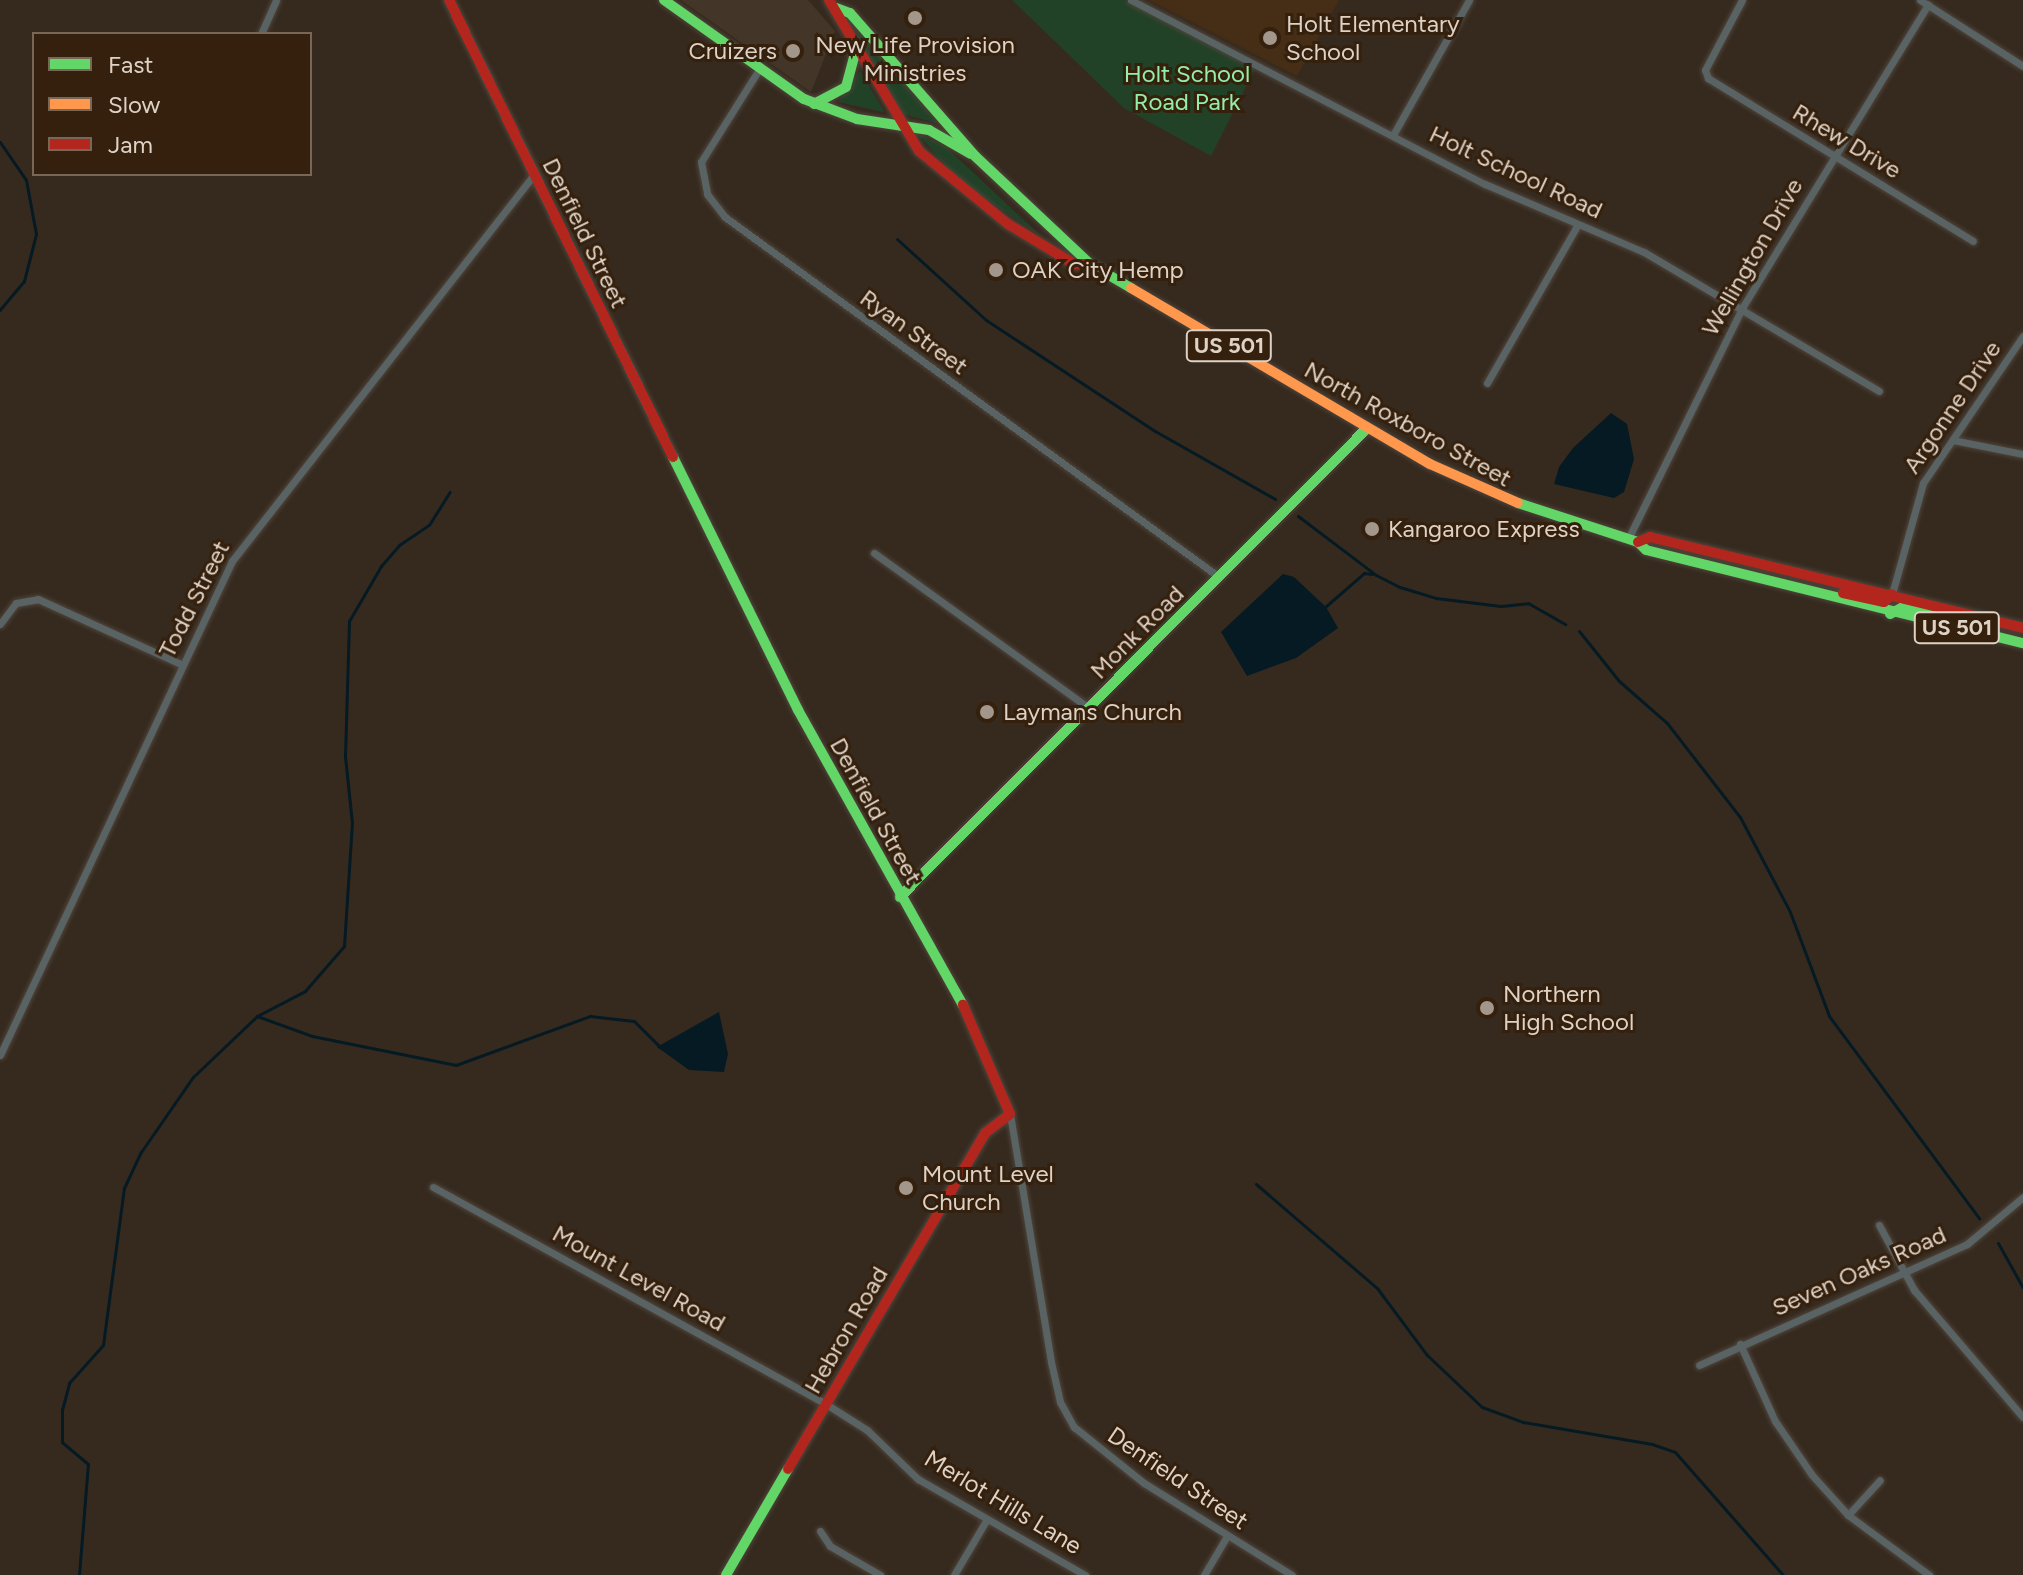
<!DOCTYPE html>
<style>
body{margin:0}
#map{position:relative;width:2023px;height:1575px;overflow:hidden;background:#362a1f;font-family:Figtree,sans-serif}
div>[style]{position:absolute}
.commercial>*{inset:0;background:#433628}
.built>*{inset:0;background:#462d16}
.green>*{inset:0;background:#224228}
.water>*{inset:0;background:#051a23}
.stream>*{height:3px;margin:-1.5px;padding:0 1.5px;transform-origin:1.5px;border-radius:1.5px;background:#051a23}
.roads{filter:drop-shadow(0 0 2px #4f453b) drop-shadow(0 0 2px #4f453b)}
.street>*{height:7px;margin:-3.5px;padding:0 3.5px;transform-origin:3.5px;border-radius:3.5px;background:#5a6364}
.fast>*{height:10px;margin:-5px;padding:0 5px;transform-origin:5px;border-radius:5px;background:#63d668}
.slow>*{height:10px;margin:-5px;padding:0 5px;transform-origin:5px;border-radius:5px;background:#ff974d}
.jam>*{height:10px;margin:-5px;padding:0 5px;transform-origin:5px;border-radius:5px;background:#b3261e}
.dots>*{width:22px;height:22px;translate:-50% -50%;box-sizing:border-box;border:4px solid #34200c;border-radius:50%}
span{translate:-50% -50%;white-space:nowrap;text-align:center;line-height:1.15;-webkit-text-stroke:6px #34200c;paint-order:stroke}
.shield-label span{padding:2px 6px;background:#34200c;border:2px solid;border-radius:6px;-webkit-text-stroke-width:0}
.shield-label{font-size:22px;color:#ded1c5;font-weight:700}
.poi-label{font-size:24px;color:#ded1c5}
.left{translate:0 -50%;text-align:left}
.right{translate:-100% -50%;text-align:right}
.park-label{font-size:24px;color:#93eea8}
.street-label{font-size:24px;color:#ded1c5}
.legend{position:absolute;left:32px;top:32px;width:280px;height:144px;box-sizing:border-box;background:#34200c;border:2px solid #786756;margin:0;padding:10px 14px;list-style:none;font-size:24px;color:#ded1c5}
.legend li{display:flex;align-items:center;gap:16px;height:40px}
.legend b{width:40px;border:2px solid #786756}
</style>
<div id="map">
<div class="commercial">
<div style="clip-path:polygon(681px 0,808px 0,835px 31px,811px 92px)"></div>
</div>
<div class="built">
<div style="clip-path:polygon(1149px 0,1339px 0,1297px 76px)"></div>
</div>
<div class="green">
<div style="clip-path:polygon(1012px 0,1125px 0,1256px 67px,1211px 156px,1124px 108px)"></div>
<div style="clip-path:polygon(856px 28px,936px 121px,936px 123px,903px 114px,852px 31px)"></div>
<div style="clip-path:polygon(860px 71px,884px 111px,883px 112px,838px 102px)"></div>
<div style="clip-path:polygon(917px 133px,946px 147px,1041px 236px,959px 181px)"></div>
</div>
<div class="water">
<div style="clip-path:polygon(1611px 413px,1627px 424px,1634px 459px,1624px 492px,1614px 498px,1554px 484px,1559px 467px,1573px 448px)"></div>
<div style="clip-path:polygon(1283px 574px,1294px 577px,1326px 607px,1338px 628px,1296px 658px,1247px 676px,1221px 632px)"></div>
<div style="clip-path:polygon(719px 1012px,728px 1054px,724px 1072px,689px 1070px,657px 1047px)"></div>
</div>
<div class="stream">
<div style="left:0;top:142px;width:46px;rotate:55.6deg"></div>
<div style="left:26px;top:180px;width:55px;rotate:79.5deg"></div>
<div style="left:36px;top:234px;width:49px;rotate:104.3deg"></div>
<div style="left:24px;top:281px;width:38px;rotate:130deg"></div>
<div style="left:897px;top:239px;width:120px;rotate:42.3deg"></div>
<div style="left:986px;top:320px;width:202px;rotate:33.3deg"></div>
<div style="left:1155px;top:431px;width:138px;rotate:29.5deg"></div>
<div style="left:1298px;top:516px;width:98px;rotate:37.1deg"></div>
<div style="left:1376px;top:575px;width:27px;rotate:27deg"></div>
<div style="left:1400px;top:587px;width:38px;rotate:17deg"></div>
<div style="left:1436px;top:598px;width:65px;rotate:7deg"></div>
<div style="left:1501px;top:606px;width:27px;rotate:-6deg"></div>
<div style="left:1528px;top:603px;width:43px;rotate:29.6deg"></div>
<div style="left:1325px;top:607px;width:52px;rotate:-41.1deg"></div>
<div style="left:1364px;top:573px;width:8px;rotate:7deg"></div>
<div style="left:1579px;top:631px;width:64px;rotate:51.3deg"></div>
<div style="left:1619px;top:681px;width:64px;rotate:41.2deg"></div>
<div style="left:1667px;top:723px;width:119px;rotate:52.2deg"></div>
<div style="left:1740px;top:817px;width:107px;rotate:62.2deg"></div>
<div style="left:1790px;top:912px;width:111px;rotate:69.4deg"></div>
<div style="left:1829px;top:1016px;width:252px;rotate:53.4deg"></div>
<div style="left:257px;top:1016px;width:59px;rotate:20deg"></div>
<div style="left:312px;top:1036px;width:147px;rotate:11.4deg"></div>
<div style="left:456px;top:1065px;width:143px;rotate:-20.1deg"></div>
<div style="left:590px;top:1016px;width:44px;rotate:6.5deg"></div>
<div style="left:634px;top:1021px;width:37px;rotate:45deg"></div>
<div style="left:1256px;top:1184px;width:160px;rotate:40.7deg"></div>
<div style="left:1377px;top:1288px;width:84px;rotate:53.3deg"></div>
<div style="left:1427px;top:1355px;width:76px;rotate:43.4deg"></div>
<div style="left:1482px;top:1407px;width:44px;rotate:20.1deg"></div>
<div style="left:1523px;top:1422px;width:131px;rotate:9.7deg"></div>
<div style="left:1652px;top:1444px;width:24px;rotate:19deg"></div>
<div style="left:1675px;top:1452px;width:164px;rotate:48.7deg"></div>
<div style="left:1998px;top:1243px;width:51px;rotate:60.9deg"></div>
<div style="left:79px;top:1575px;width:111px;rotate:-85.4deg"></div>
<div style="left:88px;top:1464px;width:34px;rotate:-140deg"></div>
<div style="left:62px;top:1442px;width:32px;rotate:-90deg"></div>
<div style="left:62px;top:1410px;width:28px;rotate:-75deg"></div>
<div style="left:69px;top:1383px;width:51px;rotate:-48.2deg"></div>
<div style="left:103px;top:1345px;width:158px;rotate:-82.4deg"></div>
<div style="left:124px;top:1188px;width:40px;rotate:-65deg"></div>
<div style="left:141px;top:1152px;width:91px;rotate:-55.3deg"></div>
<div style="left:193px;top:1077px;width:88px;rotate:-43.6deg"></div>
<div style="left:257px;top:1016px;width:54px;rotate:-27.5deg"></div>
<div style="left:305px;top:991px;width:60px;rotate:-49.1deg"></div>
<div style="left:344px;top:946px;width:123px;rotate:-86.3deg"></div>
<div style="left:352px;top:823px;width:67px;rotate:-96deg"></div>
<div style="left:345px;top:756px;width:135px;rotate:-88.3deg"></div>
<div style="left:349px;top:621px;width:64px;rotate:-59.8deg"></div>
<div style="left:381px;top:566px;width:28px;rotate:-49deg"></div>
<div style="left:399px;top:545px;width:36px;rotate:-34deg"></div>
<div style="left:429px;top:525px;width:39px;rotate:-58deg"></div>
</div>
<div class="roads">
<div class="street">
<div style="left:1131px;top:0;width:399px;rotate:27.5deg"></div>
<div style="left:1485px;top:184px;width:173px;rotate:23.2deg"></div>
<div style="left:1644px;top:252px;width:273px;rotate:30.6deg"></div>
<div style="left:1742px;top:0;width:79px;rotate:117.9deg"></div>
<div style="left:1705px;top:70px;width:9px;rotate:69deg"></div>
<div style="left:1708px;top:78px;width:311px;rotate:31.6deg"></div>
<div style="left:1920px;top:0;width:122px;rotate:32.7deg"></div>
<div style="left:261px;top:34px;width:37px;rotate:-66deg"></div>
<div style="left:758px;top:71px;width:107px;rotate:122.1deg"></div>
<div style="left:701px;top:162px;width:33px;rotate:79deg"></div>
<div style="left:707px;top:194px;width:29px;rotate:52deg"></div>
<div style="left:725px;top:217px;width:611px;rotate:36.08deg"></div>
<div style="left:1393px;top:135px;width:155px;rotate:-60.6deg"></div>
<div style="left:1487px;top:383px;width:183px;rotate:-60.2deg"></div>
<div style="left:1953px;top:440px;width:71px;rotate:11.3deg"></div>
<div style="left:1628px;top:539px;width:258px;rotate:-63.7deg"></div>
<div style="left:1742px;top:308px;width:356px;rotate:-58.5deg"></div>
<div style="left:874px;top:553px;width:265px;rotate:35.8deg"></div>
<div style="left:1892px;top:594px;width:115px;rotate:-74.4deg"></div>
<div style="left:1923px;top:483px;width:178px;rotate:-55.8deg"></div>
<div style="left:0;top:624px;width:26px;rotate:-53deg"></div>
<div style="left:16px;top:603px;width:22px;rotate:-10deg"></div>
<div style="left:38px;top:599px;width:159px;rotate:24.5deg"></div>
<div style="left:0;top:1055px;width:546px;rotate:-64.84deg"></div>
<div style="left:232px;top:561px;width:491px;rotate:-52deg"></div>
<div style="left:1010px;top:1114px;width:251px;rotate:80.6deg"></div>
<div style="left:1051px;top:1362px;width:41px;rotate:77.3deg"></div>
<div style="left:1060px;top:1402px;width:29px;rotate:61deg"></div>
<div style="left:1074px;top:1427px;width:90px;rotate:38.7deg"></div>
<div style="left:1144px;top:1483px;width:174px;rotate:31.9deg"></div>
<div style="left:433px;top:1187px;width:449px;rotate:28.9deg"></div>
<div style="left:826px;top:1404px;width:49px;rotate:32.4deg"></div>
<div style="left:867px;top:1430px;width:71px;rotate:43.9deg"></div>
<div style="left:918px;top:1479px;width:193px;rotate:29.9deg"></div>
<div style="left:1879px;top:1225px;width:74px;rotate:61.7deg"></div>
<div style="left:1914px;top:1290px;width:167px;rotate:49.4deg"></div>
<div style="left:1740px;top:1344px;width:85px;rotate:65.6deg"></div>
<div style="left:1775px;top:1421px;width:65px;rotate:55.6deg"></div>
<div style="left:1812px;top:1475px;width:54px;rotate:48deg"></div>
<div style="left:1848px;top:1515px;width:101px;rotate:36.5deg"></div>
<div style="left:1699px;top:1365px;width:294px;rotate:-24.3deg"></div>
<div style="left:1967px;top:1244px;width:73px;rotate:-40deg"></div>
<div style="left:1848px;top:1515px;width:47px;rotate:-47.6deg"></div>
<div style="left:820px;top:1531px;width:18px;rotate:56deg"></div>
<div style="left:830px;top:1546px;width:58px;rotate:30.1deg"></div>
<div style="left:954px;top:1575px;width:65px;rotate:-59.5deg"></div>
<div style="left:1204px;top:1575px;width:45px;rotate:-59.5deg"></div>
</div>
<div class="fast">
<div style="left:664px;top:0;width:171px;rotate:35.3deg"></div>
<div style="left:804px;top:99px;width:57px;rotate:20.7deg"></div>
<div style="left:857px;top:119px;width:73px;rotate:8.7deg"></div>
<div style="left:929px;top:130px;width:48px;rotate:29.7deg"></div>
<div style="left:836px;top:8px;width:15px;rotate:20deg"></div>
<div style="left:850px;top:13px;width:190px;rotate:48.8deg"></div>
<div style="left:975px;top:156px;width:158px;rotate:43.2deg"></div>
<div style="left:1090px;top:264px;width:48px;rotate:30.3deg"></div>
<div style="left:814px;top:104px;width:36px;rotate:-28deg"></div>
<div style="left:846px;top:87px;width:38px;rotate:-75deg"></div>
<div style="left:673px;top:457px;width:282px;rotate:63.7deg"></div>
<div style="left:798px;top:710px;width:338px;rotate:60.8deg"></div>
<div style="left:1518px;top:503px;width:126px;rotate:18deg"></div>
<div style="left:1638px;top:542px;width:11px;rotate:45deg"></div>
<div style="left:1646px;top:550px;width:388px;rotate:13.9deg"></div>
<div style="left:1890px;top:614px;width:15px;rotate:-28deg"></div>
<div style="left:1903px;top:607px;width:39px;rotate:13deg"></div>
<div style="left:900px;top:897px;width:662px;rotate:-45.12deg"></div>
<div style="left:726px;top:1575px;width:123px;rotate:-59.7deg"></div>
</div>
<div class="slow">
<div style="left:1131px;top:288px;width:347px;rotate:30.5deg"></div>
<div style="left:1430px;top:464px;width:96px;rotate:23.9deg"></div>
</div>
<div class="jam">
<div style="left:449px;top:0;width:509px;rotate:63.89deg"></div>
<div style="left:829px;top:0;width:176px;rotate:59.2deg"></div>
<div style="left:919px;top:151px;width:115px;rotate:39.4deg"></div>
<div style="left:1008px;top:224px;width:77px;rotate:31.2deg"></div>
<div style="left:1074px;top:264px;width:16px"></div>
<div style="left:1638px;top:542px;width:13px;rotate:-23deg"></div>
<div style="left:1650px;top:537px;width:384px;rotate:13.7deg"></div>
<div style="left:1843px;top:593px;width:42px;rotate:12.4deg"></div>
<div style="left:1884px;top:602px;width:11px;rotate:-45deg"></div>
<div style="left:788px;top:1469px;width:389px;rotate:-59.6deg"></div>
<div style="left:985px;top:1133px;width:31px;rotate:-37deg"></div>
<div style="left:1010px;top:1114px;width:119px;rotate:-113.3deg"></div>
</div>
</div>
<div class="dots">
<div style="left:915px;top:18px;background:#a3978b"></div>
<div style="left:1270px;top:38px;background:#a3978b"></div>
<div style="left:793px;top:51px;background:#a3978b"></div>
<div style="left:996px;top:270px;background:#a3978b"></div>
<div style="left:1372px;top:529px;background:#a3978b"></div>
<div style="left:987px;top:712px;background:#a3978b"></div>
<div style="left:1487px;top:1008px;background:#a3978b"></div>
<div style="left:906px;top:1188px;background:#a3978b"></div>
</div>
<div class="shield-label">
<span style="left:1229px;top:346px">US 501</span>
<span style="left:1957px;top:628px">US 501</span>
</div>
<div class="poi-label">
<span class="left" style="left:1286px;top:38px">Holt Elementary<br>School</span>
<span style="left:915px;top:59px">New Life Provision<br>Ministries</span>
<span class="right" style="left:777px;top:51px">Cruizers</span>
<span class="left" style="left:1012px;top:270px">OAK City Hemp</span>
<span class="left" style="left:1388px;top:529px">Kangaroo Express</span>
<span class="left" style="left:1003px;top:712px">Laymans Church</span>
<span class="left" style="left:1503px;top:1008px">Northern<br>High School</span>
<span class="left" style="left:922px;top:1188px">Mount Level<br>Church</span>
</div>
<div class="park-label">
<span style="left:1187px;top:88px">Holt School<br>Road Park</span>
</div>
<div class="street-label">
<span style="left:1847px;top:141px;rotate:31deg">Rhew Drive</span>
<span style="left:1516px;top:172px;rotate:25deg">Holt School Road</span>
<span style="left:585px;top:233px;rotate:64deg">Denfield Street</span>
<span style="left:1752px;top:257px;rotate:-60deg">Wellington Drive</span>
<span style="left:914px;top:332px;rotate:36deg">Ryan Street</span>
<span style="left:1952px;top:407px;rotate:-56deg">Argonne Drive</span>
<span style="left:1408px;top:424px;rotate:29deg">North Roxboro Street</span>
<span style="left:194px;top:599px;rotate:-63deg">Todd Street</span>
<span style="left:1137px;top:632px;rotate:-45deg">Monk Road</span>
<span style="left:876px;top:811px;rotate:61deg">Denfield Street</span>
<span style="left:1859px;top:1271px;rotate:-24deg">Seven Oaks Road</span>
<span style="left:639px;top:1278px;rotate:29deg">Mount Level Road</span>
<span style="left:846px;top:1330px;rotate:-60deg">Hebron Road</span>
<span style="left:1178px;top:1478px;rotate:34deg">Denfield Street</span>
<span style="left:1003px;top:1502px;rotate:31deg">Merlot Hills Lane</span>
</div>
<ul class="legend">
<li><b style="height:10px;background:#63d668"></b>Fast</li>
<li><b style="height:10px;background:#ff974d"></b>Slow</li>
<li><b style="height:10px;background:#b3261e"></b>Jam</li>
</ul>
</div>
